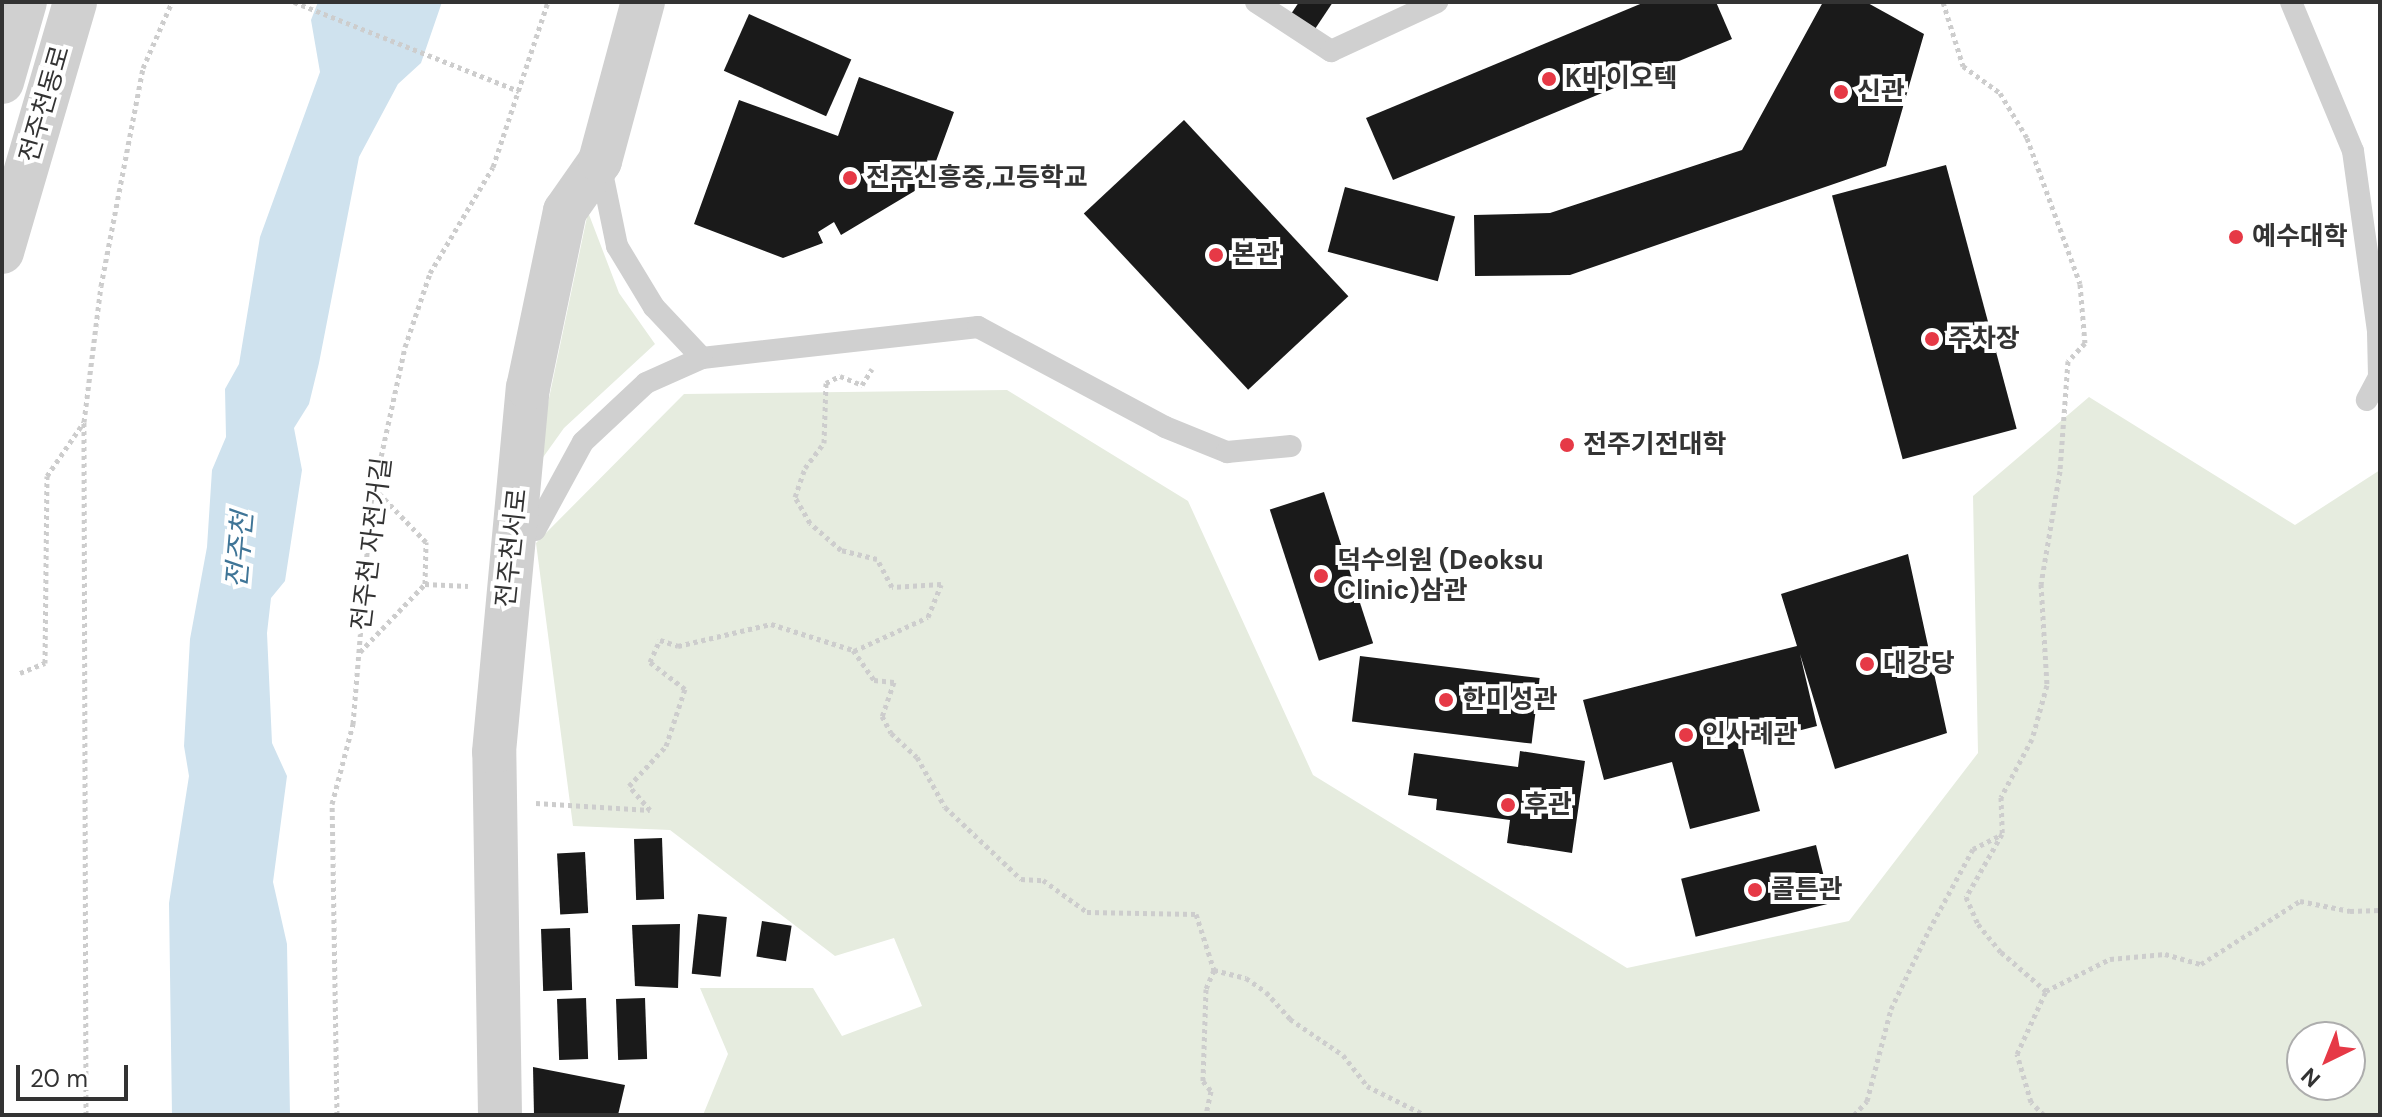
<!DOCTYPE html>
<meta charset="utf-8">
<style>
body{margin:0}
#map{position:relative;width:2382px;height:1117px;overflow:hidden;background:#fff;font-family:"DM Sans","Noto Sans KR",sans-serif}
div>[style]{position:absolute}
.green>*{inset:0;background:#e6ecdf}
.water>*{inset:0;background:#cfe2ee}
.building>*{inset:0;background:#1a1a1a;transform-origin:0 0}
.path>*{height:5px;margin-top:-2.5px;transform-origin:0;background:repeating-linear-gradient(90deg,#cdcdcd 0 4px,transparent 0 8px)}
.service>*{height:22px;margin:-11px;padding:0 11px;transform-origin:11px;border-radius:11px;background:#d0d0d0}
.minor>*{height:44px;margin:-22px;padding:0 22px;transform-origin:22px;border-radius:22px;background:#d0d0d0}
.tertiary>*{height:44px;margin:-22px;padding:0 22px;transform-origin:22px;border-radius:22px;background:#d0d0d0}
.dots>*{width:22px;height:22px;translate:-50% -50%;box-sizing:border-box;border:4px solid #fff;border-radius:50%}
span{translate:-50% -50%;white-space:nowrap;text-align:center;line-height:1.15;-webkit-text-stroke:8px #fff;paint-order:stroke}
.poi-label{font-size:26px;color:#333;font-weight:700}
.left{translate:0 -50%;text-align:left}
.street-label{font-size:26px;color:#333}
.water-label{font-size:28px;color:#3f7597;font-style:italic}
.frame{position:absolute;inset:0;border:4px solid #333;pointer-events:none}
.north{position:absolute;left:2286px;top:1021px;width:80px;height:80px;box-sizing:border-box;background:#fff;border:2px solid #adadad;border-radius:50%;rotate:223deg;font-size:22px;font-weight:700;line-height:32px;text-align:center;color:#333}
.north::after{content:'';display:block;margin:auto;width:28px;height:36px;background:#e63946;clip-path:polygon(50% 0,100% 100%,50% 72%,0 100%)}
.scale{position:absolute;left:16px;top:1065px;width:112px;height:36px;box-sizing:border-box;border:4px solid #333;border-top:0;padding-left:10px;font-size:24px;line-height:28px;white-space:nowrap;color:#333;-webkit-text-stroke:6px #fff;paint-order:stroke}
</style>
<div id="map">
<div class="green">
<div style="clip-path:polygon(588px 212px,619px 293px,655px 344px,564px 428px,534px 470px)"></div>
<div style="clip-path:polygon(evenodd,1007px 390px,1188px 501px,1313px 775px,1627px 968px,1849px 921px,1978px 753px,1973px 496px,2089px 397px,2295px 525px,2380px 470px,2380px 1115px,703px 1115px,728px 1054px,700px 988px,813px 988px,842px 1036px,922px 1006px,894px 938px,835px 956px,670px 830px,573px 826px,536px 543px,684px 394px,1007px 390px,2302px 1037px,2350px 1037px,2350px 1085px,2302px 1085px,2302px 1037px)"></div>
</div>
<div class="water">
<div style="clip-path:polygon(318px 2px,442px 2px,421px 63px,398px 84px,359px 157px,319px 363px,309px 404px,294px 428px,302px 470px,285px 581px,271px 598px,267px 633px,272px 743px,287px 776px,273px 882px,287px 944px,290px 1115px,172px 1115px,169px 903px,189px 776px,184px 746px,190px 639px,207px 547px,212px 470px,226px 437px,225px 389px,239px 364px,260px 237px,320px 72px,311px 20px)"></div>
</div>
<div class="building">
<div style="clip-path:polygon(1299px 2px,1333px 2px,1311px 35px,1287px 20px)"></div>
<div style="clip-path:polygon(1645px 2px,1716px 2px,1732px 39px,1393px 180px,1366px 118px)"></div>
<div style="clip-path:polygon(1823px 2px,1866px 2px,1924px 34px,1886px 166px,1570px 275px,1475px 276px,1474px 215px,1550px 213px,1742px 150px)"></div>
<div style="left:749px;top:14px;width:112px;height:62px;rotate:24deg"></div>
<div style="clip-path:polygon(859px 77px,954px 112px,928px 183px,841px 235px,834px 222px,818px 232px,823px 243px,783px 258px,694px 224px,739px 100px,838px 136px)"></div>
<div style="left:1184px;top:120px;width:241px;height:137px;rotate:47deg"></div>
<div style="left:1946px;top:165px;width:273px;height:118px;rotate:75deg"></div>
<div style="left:1345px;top:187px;width:114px;height:67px;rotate:15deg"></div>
<div style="left:1324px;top:492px;width:159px;height:57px;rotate:72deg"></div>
<div style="clip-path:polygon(1908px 554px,1947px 733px,1835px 769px,1800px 654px,1817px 726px,1742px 745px,1760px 811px,1690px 829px,1672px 762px,1604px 780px,1583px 700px,1797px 646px,1781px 594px)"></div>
<div style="left:1360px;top:656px;width:181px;height:66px;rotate:7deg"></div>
<div style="clip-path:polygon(1520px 751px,1585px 761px,1572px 853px,1507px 843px,1510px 820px,1436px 810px,1437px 799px,1408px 795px,1414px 753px,1518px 767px)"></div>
<div style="left:662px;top:838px;width:61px;height:28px;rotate:88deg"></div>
<div style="left:1816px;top:845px;width:60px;height:139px;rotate:76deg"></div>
<div style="left:585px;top:852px;width:61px;height:28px;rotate:87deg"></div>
<div style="left:698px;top:914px;width:29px;height:60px;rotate:6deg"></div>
<div style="left:762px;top:921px;width:30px;height:36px;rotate:9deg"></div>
<div style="clip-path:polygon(680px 924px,678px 988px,635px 986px,632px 925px)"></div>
<div style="left:570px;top:928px;width:62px;height:29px;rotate:88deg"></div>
<div style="left:586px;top:998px;width:61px;height:29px;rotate:88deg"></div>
<div style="left:645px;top:998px;width:61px;height:29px;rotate:88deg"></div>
<div style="clip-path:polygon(533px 1067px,625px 1085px,618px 1115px,534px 1115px)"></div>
</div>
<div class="path">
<div style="left:294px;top:2px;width:242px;rotate:21.6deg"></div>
<div style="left:1943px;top:2px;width:67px;rotate:72.6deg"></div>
<div style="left:1963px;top:66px;width:46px;rotate:36.1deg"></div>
<div style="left:2000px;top:93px;width:52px;rotate:59deg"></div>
<div style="left:2027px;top:138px;width:155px;rotate:70deg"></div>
<div style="left:2080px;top:284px;width:59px;rotate:85.2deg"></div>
<div style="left:2085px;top:343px;width:25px;rotate:133deg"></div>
<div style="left:2068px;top:361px;width:110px;rotate:94.2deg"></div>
<div style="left:2060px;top:471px;width:115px;rotate:99.5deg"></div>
<div style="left:2041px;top:584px;width:101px;rotate:86.6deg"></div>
<div style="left:2047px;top:685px;width:56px;rotate:105.5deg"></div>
<div style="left:2032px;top:739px;width:66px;rotate:118.1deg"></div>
<div style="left:2001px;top:797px;width:37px;rotate:88deg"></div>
<div style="left:2002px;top:834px;width:73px;rotate:119.7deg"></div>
<div style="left:1966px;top:897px;width:30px;rotate:66deg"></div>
<div style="left:1978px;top:924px;width:36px;rotate:51deg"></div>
<div style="left:2001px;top:952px;width:60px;rotate:40.9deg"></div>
<div style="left:425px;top:584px;width:43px;rotate:2.7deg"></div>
<div style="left:854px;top:651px;width:81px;rotate:-24.7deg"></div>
<div style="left:928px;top:617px;width:35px;rotate:-68deg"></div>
<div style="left:941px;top:584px;width:49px;rotate:176.5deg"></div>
<div style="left:892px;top:587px;width:32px;rotate:-118deg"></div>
<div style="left:877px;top:559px;width:37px;rotate:-166deg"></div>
<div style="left:841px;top:550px;width:41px;rotate:-138.9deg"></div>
<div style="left:810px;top:523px;width:30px;rotate:-120deg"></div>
<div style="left:795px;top:497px;width:31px;rotate:-71deg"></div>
<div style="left:805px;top:468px;width:31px;rotate:-53deg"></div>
<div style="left:824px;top:443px;width:60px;rotate:-88.1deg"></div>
<div style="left:826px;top:383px;width:16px;rotate:-27deg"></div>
<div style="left:840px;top:376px;width:24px;rotate:22deg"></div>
<div style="left:862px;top:385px;width:19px;rotate:-58deg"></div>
<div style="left:360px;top:652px;width:94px;rotate:-46.3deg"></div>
<div style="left:425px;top:584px;width:42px;rotate:-88.6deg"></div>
<div style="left:426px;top:542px;width:74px;rotate:-133.9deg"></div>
<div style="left:20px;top:673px;width:27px;rotate:-22deg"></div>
<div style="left:45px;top:663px;width:187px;rotate:-89.4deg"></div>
<div style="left:47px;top:476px;width:65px;rotate:-55.6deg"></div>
<div style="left:536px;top:803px;width:114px;rotate:3.5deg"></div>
<div style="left:650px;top:810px;width:32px;rotate:-131deg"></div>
<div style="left:629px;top:786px;width:54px;rotate:-47.2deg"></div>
<div style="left:666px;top:746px;width:60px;rotate:-71.6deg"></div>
<div style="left:685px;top:689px;width:44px;rotate:-142.4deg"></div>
<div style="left:650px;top:662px;width:24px;rotate:-66deg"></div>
<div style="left:660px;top:640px;width:19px;rotate:18deg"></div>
<div style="left:678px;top:646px;width:96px;rotate:-13.3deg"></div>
<div style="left:771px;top:624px;width:86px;rotate:17.6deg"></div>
<div style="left:853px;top:650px;width:37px;rotate:55deg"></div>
<div style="left:874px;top:680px;width:20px;rotate:6deg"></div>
<div style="left:894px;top:682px;width:36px;rotate:109deg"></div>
<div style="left:882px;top:716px;width:19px;rotate:62deg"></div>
<div style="left:891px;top:733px;width:35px;rotate:43deg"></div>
<div style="left:917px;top:757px;width:57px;rotate:60.8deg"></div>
<div style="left:945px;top:807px;width:105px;rotate:43.5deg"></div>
<div style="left:1021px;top:879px;width:22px;rotate:3deg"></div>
<div style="left:1043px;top:880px;width:54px;rotate:36deg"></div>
<div style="left:1087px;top:912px;width:109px;rotate:1.1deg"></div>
<div style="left:1196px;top:914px;width:59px;rotate:72.2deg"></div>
<div style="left:1214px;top:970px;width:21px;rotate:113deg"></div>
<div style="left:1206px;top:989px;width:92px;rotate:91.9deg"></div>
<div style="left:1203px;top:1081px;width:13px;rotate:51deg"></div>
<div style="left:1211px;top:1091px;width:25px;rotate:102deg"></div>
<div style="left:1214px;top:970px;width:33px;rotate:14deg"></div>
<div style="left:1246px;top:978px;width:24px;rotate:35deg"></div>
<div style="left:1266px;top:992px;width:36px;rotate:48deg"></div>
<div style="left:1290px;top:1019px;width:64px;rotate:34.2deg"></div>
<div style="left:1343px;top:1055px;width:39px;rotate:52deg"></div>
<div style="left:1367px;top:1086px;width:65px;rotate:26.6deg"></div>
<div style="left:86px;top:1115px;width:693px;rotate:-90.17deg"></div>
<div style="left:84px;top:422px;width:137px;rotate:-82.9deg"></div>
<div style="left:101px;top:286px;width:222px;rotate:-79.1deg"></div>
<div style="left:143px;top:68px;width:72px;rotate:-66.3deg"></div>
<div style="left:337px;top:1115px;width:311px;rotate:-90.9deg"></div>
<div style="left:332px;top:804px;width:83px;rotate:-75.3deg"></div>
<div style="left:353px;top:724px;width:222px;rotate:-85.3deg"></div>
<div style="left:371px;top:503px;width:160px;rotate:-77.7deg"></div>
<div style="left:405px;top:347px;width:78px;rotate:-71.3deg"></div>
<div style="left:430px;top:273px;width:123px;rotate:-59.3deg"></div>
<div style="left:493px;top:167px;width:174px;rotate:-71.6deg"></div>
<div style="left:1854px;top:1115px;width:19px;rotate:-47deg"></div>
<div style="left:1867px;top:1101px;width:95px;rotate:-75.4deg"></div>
<div style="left:1891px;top:1009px;width:88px;rotate:-64.3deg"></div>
<div style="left:1929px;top:930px;width:92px;rotate:-61.5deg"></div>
<div style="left:1973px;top:849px;width:31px;rotate:-27deg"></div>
<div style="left:2044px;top:1115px;width:18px;rotate:-135deg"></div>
<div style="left:2031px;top:1102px;width:50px;rotate:-106.3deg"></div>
<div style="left:2017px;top:1054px;width:69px;rotate:-65.3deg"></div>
<div style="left:2046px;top:991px;width:72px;rotate:-26.6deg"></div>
<div style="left:2110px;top:959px;width:55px;rotate:-5.2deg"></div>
<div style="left:2165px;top:954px;width:37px;rotate:16deg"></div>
<div style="left:2201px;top:964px;width:117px;rotate:-32.5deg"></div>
<div style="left:2300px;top:901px;width:51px;rotate:11.3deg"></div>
<div style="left:2350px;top:911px;width:30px;rotate:-2deg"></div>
</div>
<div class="service">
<div style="left:1256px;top:2px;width:90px;rotate:33.2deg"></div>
<div style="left:1331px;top:51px;width:117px;rotate:-24.8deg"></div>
<div style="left:2291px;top:2px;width:161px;rotate:67.4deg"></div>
<div style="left:2353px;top:151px;width:183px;rotate:82.1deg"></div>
<div style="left:2378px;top:332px;width:45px;rotate:88.7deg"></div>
<div style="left:2379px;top:377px;width:26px;rotate:118deg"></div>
<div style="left:600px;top:163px;width:85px;rotate:78.4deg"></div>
<div style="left:617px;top:246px;width:71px;rotate:58.8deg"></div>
<div style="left:654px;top:307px;width:70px;rotate:46.7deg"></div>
<div style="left:702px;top:358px;width:278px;rotate:-6.4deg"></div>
<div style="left:978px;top:327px;width:212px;rotate:28.1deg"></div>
<div style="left:1165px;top:427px;width:67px;rotate:22deg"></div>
<div style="left:1227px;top:452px;width:64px;rotate:-5.4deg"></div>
<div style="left:515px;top:532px;width:20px;rotate:-6deg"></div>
<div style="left:535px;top:530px;width:100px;rotate:-61.4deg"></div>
<div style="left:583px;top:442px;width:86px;rotate:-43.1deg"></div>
<div style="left:646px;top:383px;width:61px;rotate:-24.1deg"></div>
</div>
<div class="minor">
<div style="left:500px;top:1115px;width:363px;rotate:-90.9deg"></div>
<div style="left:494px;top:752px;width:366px;rotate:-84.7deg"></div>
<div style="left:528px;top:388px;width:181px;rotate:-78.2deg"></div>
<div style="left:565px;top:211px;width:61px;rotate:-55deg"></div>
<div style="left:600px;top:161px;width:165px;rotate:-74.9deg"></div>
</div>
<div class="tertiary">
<div style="left:2px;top:82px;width:83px;rotate:-74deg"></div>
<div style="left:2px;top:252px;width:260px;rotate:-73.7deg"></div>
</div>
<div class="dots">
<div style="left:1549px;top:79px;background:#e63946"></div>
<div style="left:1841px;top:92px;background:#e63946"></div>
<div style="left:850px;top:178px;background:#e63946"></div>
<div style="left:2236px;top:237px;background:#e63946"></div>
<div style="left:1216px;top:255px;background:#e63946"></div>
<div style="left:1932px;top:339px;background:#e63946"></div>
<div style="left:1567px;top:445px;background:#e63946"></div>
<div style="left:1321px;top:576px;background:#e63946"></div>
<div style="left:1867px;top:664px;background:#e63946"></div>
<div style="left:1446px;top:700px;background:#e63946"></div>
<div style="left:1686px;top:735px;background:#e63946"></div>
<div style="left:1508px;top:805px;background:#e63946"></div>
<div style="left:1755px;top:890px;background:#e63946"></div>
</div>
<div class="poi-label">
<span class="left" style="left:1565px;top:79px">K바이오텍</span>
<span class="left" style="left:1857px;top:92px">신관</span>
<span class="left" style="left:866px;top:178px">전주신흥중,고등학교</span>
<span class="left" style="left:2252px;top:237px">예수대학</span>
<span class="left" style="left:1232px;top:255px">본관</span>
<span class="left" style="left:1948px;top:339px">주차장</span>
<span class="left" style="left:1583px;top:445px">전주기전대학</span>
<span class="left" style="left:1337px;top:576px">덕수의원 (Deoksu<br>Clinic)삼관</span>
<span class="left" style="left:1883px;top:664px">대강당</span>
<span class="left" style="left:1462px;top:700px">한미성관</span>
<span class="left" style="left:1702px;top:735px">인사례관</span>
<span class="left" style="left:1524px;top:805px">후관</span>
<span class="left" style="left:1771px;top:890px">콜튼관</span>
</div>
<div class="street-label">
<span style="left:45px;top:104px;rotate:-74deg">전주천동로</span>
<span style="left:372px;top:544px;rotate:-83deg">전주천 자전거길</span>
<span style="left:512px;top:548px;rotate:-84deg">전주천서로</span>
</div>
<div class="water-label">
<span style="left:240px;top:550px;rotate:-85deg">전주천</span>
</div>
<div class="frame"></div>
<div class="north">N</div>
<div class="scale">20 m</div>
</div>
